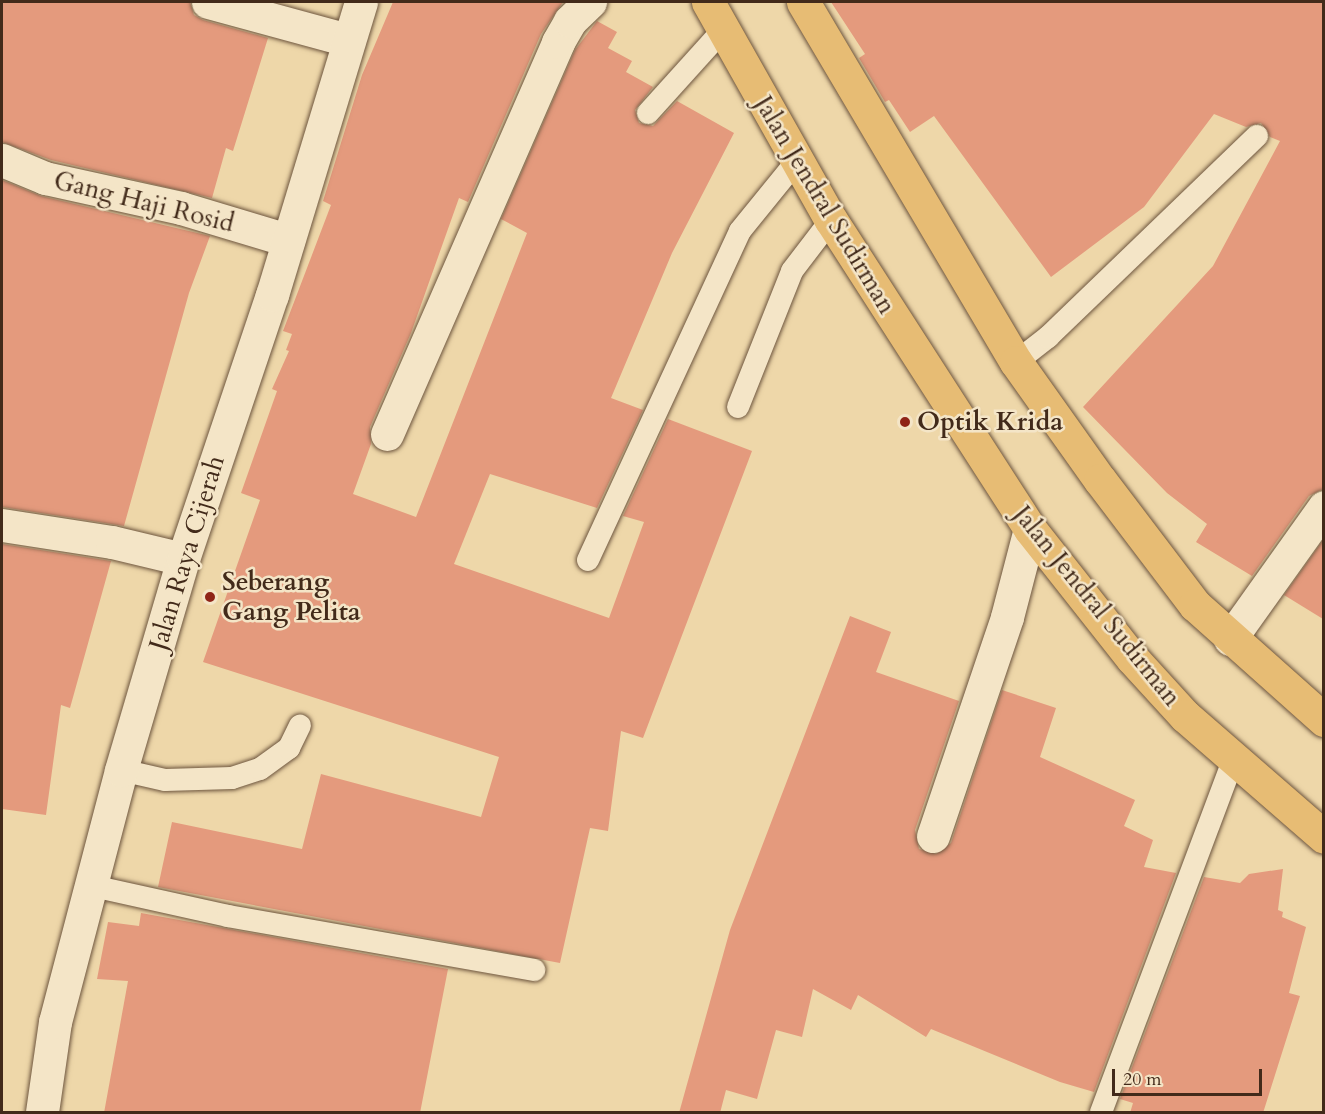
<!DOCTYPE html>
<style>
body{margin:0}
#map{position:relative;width:1325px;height:1114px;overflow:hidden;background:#eed7a9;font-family:Cardo,serif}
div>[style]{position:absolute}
.building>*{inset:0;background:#e49a7d}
.roads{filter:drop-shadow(0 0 2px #6d553e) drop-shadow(0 0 2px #6d553e)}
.lane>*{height:22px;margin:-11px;padding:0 11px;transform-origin:11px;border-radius:11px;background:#f4e5c7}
.street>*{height:33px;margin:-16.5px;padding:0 16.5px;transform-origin:16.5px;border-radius:16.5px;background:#f4e5c7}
.secondary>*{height:33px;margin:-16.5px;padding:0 16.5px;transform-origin:16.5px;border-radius:16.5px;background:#f4e5c7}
.highway>*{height:33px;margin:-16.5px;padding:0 16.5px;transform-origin:16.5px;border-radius:16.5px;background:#e7bc74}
.dots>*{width:16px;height:16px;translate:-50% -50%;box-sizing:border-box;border:3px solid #f4e5c7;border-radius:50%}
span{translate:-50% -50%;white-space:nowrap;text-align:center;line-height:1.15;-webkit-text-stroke:5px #f4e5c7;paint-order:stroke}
.street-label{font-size:26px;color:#422a1a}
.poi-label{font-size:26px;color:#422a1a;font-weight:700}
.left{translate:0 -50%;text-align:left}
.frame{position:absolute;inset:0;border:3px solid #422a1a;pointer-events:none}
.scale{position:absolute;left:1112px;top:1069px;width:150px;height:27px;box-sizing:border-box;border:3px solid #422a1a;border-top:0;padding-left:8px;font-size:18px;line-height:21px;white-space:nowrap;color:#422a1a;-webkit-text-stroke:4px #f4e5c7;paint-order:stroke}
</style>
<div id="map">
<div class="building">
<div style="clip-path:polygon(2px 2px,190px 2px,194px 15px,203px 20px,268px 38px,233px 151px,226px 148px,212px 198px,51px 160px,2px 142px)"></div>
<div style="clip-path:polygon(393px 2px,563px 2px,541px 34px,468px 202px,459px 198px,411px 333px,370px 427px,371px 444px,353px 494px,416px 517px,527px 233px,501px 219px,575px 50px,597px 21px,617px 32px,608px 48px,632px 61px,626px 72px,653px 87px,635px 110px,639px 123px,653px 126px,677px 101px,734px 133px,672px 253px,611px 398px,643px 410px,597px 508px,490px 474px,454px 564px,609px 618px,644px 522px,623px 516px,668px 419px,752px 451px,643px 738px,621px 731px,608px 831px,590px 828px,560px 963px,158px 887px,172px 822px,302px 849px,321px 774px,481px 817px,499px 757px,203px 662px,260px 500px,241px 493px,277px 391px,272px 389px,289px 351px,286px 350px,292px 334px,283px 331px,331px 205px,323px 201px,362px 75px)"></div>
<div style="clip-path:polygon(831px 2px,1323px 2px,1323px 489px,1309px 496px,1252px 576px,1196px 542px,1207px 524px,1167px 493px,1083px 407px,1213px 266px,1280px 141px,1270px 137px,1261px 123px,1246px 127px,1214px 114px,1144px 207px,1051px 277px,934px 116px,910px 132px,889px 100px,885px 102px,859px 58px,865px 54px)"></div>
<div style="clip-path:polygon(2px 180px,41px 196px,210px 236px,189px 293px,124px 526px,2px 507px)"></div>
<div style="clip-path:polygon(1323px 540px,1323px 619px,1284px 595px)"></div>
<div style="clip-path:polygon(2px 544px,111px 561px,70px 708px,61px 705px,46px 815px,2px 809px)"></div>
<div style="clip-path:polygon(850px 616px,891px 632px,876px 672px,959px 701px,915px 830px,919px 849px,936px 854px,951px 843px,1002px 690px,1056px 708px,1040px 757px,1135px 800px,1124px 826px,1153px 840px,1144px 867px,1176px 873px,1094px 1092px,1060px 1082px,931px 1029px,926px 1037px,858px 995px,851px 1010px,813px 989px,802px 1037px,776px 1030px,757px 1099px,726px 1090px,720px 1113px,679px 1113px,730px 930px)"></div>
<div style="clip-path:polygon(1283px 869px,1278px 910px,1283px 912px,1282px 917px,1306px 927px,1289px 993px,1300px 996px,1263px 1113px,1130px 1113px,1133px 1103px,1120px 1099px,1204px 877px,1240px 883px,1249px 874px)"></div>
<div style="clip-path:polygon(141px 913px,448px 969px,420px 1113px,104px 1113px,128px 981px,97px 979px,108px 922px,139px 926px)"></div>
</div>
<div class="roads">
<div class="lane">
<div style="left:648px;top:113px;width:113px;rotate:-47.9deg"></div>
<div style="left:1016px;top:362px;width:41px;rotate:-38deg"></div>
<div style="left:1048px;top:337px;width:290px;rotate:-43.9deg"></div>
<div style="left:738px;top:407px;width:146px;rotate:-68.3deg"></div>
<div style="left:792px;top:271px;width:64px;rotate:-52.6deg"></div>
<div style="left:588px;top:560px;width:362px;rotate:-65.2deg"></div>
<div style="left:740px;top:231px;width:89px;rotate:-50.9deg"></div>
<div style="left:121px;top:770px;width:45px;rotate:12.8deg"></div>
<div style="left:165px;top:780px;width:67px;rotate:-1.7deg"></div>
<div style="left:232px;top:778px;width:29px;rotate:-18deg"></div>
<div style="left:260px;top:769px;width:36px;rotate:-36deg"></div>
<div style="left:289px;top:748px;width:25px;rotate:-64deg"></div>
<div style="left:88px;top:885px;width:143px;rotate:12.5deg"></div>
<div style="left:228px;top:916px;width:311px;rotate:10deg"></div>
<div style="left:1101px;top:1112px;width:376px;rotate:-69.4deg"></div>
</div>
<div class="street">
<div style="left:208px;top:2px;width:145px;rotate:15.2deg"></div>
<div style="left:2px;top:160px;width:47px;rotate:22.7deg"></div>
<div style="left:45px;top:178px;width:139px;rotate:12.4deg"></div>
<div style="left:181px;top:208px;width:112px;rotate:16.7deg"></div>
<div style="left:387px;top:434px;width:428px;rotate:-66.4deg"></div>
<div style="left:558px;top:42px;width:24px;rotate:-60deg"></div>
<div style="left:570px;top:21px;width:28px;rotate:-44deg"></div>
<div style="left:2px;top:525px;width:111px;rotate:8.8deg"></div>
<div style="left:112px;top:542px;width:73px;rotate:13.5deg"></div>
<div style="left:1230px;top:639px;width:162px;rotate:-54.5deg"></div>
<div style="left:933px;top:836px;width:231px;rotate:-71.3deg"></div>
<div style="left:1007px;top:617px;width:91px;rotate:-75.4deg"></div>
</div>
<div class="secondary">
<div style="left:42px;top:1112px;width:91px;rotate:-81.8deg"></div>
<div style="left:55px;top:1022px;width:260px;rotate:-75.3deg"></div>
<div style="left:121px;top:770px;width:220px;rotate:-73.6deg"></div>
<div style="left:183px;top:559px;width:279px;rotate:-71.4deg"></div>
<div style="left:272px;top:295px;width:306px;rotate:-73.1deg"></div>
</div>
<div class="highway">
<div style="left:708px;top:2px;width:250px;rotate:60.6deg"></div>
<div style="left:831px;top:220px;width:368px;rotate:57.2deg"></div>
<div style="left:1030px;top:529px;width:164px;rotate:51.7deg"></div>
<div style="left:1132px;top:658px;width:79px;rotate:47.6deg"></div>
<div style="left:1185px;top:716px;width:184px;rotate:41deg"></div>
<div style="left:803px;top:2px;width:418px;rotate:59.4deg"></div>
<div style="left:1016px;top:362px;width:145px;rotate:54.6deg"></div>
<div style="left:1100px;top:480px;width:157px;rotate:52.8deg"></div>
<div style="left:1195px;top:605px;width:173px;rotate:41.7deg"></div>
</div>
</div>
<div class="dots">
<div style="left:905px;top:422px;background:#8f2418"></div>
<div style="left:210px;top:597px;background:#8f2418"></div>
</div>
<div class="street-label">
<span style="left:144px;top:202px;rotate:14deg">Gang Haji Rosid</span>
<span style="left:825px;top:205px;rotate:59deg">Jalan Jendral Sudirman</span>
<span style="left:187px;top:553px;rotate:-73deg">Jalan Raya Cijerah</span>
<span style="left:1097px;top:606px;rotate:51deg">Jalan Jendral Sudirman</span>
</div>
<div class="poi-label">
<span class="left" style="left:917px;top:422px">Optik Krida</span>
<span class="left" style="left:222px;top:597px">Seberang<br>Gang Pelita</span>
</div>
<div class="frame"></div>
<div class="scale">20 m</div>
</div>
